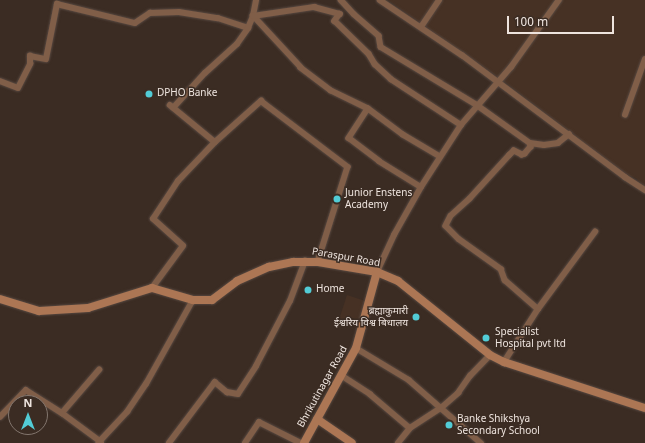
<!DOCTYPE html>
<meta charset="utf-8">
<style>
body{margin:0}
#map{position:relative;width:645px;height:443px;overflow:hidden;background:#3b2c23;font-family:Georgia,"Noto Sans Devanagari",serif}
div>[style]{position:absolute}
.built>*{inset:0;background:#463124;transform-origin:0 0}
.roads{filter:drop-shadow(0 0 1px #584941) drop-shadow(0 0 1px #584941)}
.street>*{height:5.5px;margin:-2.75px;padding:0 2.75px;transform-origin:2.75px;border-radius:2.75px;background:#805e48}
.secondary>*{height:8px;margin:-4px;padding:0 4px;transform-origin:4px;border-radius:4px;background:#ac7654}
.dots>*{width:11px;height:11px;translate:-50% -50%;box-sizing:border-box;border:2px solid #3b2c23;border-radius:50%}
span{translate:-50% -50%;white-space:nowrap;text-align:center;line-height:1.15;-webkit-text-stroke:3px #3b2c23;paint-order:stroke}
.poi-label{font-size:10px;color:#eee4de}
.left{translate:0 -50%;text-align:left}
.right{translate:-100% -50%;text-align:right}
.street-label{font-size:10px;color:#eee4de}
.north{position:absolute;left:8px;top:395px;width:40px;height:40px;box-sizing:border-box;background:#3b2c23;border:1px solid #83766e;border-radius:50%;rotate:0deg;font-size:11px;font-weight:700;line-height:16px;text-align:center;color:#eee4de}
.north::after{content:'';display:block;margin:auto;width:14px;height:18px;background:#52ccd6;clip-path:polygon(50% 0,100% 100%,50% 72%,0 100%)}
.scale{position:absolute;left:507px;top:16px;width:107px;height:18px;box-sizing:border-box;border:2px solid #eee4de;border-top:0;padding-left:5px;font-size:12px;line-height:14px;white-space:nowrap;color:#eee4de;-webkit-text-stroke:3px #3b2c23;paint-order:stroke}
</style>
<div id="map">
<div class="built">
<div style="clip-path:polygon(388px 0,645px 0,645px 187px,636px 178px,628px 175px,577px 137px,505px 82px)"></div>
<div style="left:347px;top:295px;width:20px;height:26px;rotate:18deg"></div>
</div>
<div class="roads">
<div class="street">
<div style="left:341px;top:0;width:19px;rotate:47deg"></div>
<div style="left:354px;top:14px;width:33px;rotate:41deg"></div>
<div style="left:379px;top:36px;width:11px;rotate:80deg"></div>
<div style="left:381px;top:47px;width:112px;rotate:31.1deg"></div>
<div style="left:477px;top:105px;width:65px;rotate:35.6deg"></div>
<div style="left:530px;top:143px;width:14px;rotate:8deg"></div>
<div style="left:544px;top:145px;width:14px;rotate:-8deg"></div>
<div style="left:558px;top:143px;width:14px;rotate:-39deg"></div>
<div style="left:380px;top:0;width:99px;rotate:33.9deg"></div>
<div style="left:462px;top:55px;width:204px;rotate:36.8deg"></div>
<div style="left:625px;top:177px;width:24px;rotate:33deg"></div>
<div style="left:421px;top:27px;width:32px;rotate:-56deg"></div>
<div style="left:0;top:81px;width:19px;rotate:21deg"></div>
<div style="left:18px;top:88px;width:27px;rotate:-63deg"></div>
<div style="left:30px;top:64px;width:8px;rotate:-90deg"></div>
<div style="left:30px;top:56px;width:16px;rotate:11deg"></div>
<div style="left:46px;top:59px;width:56px;rotate:-78.7deg"></div>
<div style="left:57px;top:4px;width:80px;rotate:13.7deg"></div>
<div style="left:135px;top:23px;width:18px;rotate:-34deg"></div>
<div style="left:150px;top:13px;width:29px;rotate:-2deg"></div>
<div style="left:179px;top:12px;width:39px;rotate:9deg"></div>
<div style="left:218px;top:18px;width:32px;rotate:18deg"></div>
<div style="left:170px;top:105px;width:58px;rotate:39.4deg"></div>
<div style="left:215px;top:142px;width:62px;rotate:-41.7deg"></div>
<div style="left:261px;top:101px;width:109px;rotate:37.2deg"></div>
<div style="left:348px;top:167px;width:100px;rotate:107.5deg"></div>
<div style="left:173px;top:108px;width:47px;rotate:-47.6deg"></div>
<div style="left:205px;top:73px;width:43px;rotate:-42.2deg"></div>
<div style="left:237px;top:44px;width:19px;rotate:-55deg"></div>
<div style="left:248px;top:28px;width:13px;rotate:-67deg"></div>
<div style="left:253px;top:16px;width:16px;rotate:-79deg"></div>
<div style="left:368px;top:109px;width:35px;rotate:123deg"></div>
<div style="left:349px;top:138px;width:38px;rotate:37deg"></div>
<div style="left:379px;top:161px;width:49px;rotate:31.8deg"></div>
<div style="left:625px;top:115px;width:59px;rotate:-70.3deg"></div>
<div style="left:530px;top:143px;width:4px;rotate:76deg"></div>
<div style="left:531px;top:147px;width:9px;rotate:131deg"></div>
<div style="left:525px;top:154px;width:3px;rotate:162deg"></div>
<div style="left:522px;top:155px;width:9px;rotate:-153deg"></div>
<div style="left:514px;top:151px;width:6px;rotate:135deg"></div>
<div style="left:510px;top:155px;width:59px;rotate:132.3deg"></div>
<div style="left:470px;top:199px;width:25px;rotate:138deg"></div>
<div style="left:451px;top:216px;width:11px;rotate:117deg"></div>
<div style="left:446px;top:226px;width:18px;rotate:45deg"></div>
<div style="left:459px;top:239px;width:52px;rotate:35.5deg"></div>
<div style="left:501px;top:269px;width:12px;rotate:70deg"></div>
<div style="left:505px;top:280px;width:44px;rotate:41.3deg"></div>
<div style="left:440px;top:157px;width:43px;rotate:-149.3deg"></div>
<div style="left:403px;top:135px;width:44px;rotate:-143.4deg"></div>
<div style="left:368px;top:109px;width:41px;rotate:-154.1deg"></div>
<div style="left:331px;top:91px;width:38px;rotate:-143deg"></div>
<div style="left:301px;top:68px;width:71px;rotate:-132.7deg"></div>
<div style="left:253px;top:16px;width:62px;rotate:-8.4deg"></div>
<div style="left:314px;top:7px;width:27px;rotate:15deg"></div>
<div style="left:340px;top:14px;width:9px;rotate:126deg"></div>
<div style="left:335px;top:21px;width:47px;rotate:44.1deg"></div>
<div style="left:369px;top:54px;width:12px;rotate:59deg"></div>
<div style="left:375px;top:64px;width:22px;rotate:43deg"></div>
<div style="left:391px;top:79px;width:84px;rotate:33.3deg"></div>
<div style="left:377px;top:272px;width:41px;rotate:-65.3deg"></div>
<div style="left:394px;top:235px;width:55px;rotate:-60.6deg"></div>
<div style="left:421px;top:187px;width:74px;rotate:-57.2deg"></div>
<div style="left:461px;top:125px;width:77px;rotate:-49.2deg"></div>
<div style="left:511px;top:67px;width:82px;rotate:-54.4deg"></div>
<div style="left:152px;top:288px;width:52px;rotate:-53.6deg"></div>
<div style="left:183px;top:246px;width:40px;rotate:-138deg"></div>
<div style="left:153px;top:219px;width:45px;rotate:-56.7deg"></div>
<div style="left:178px;top:181px;width:54px;rotate:-46.5deg"></div>
<div style="left:356px;top:348px;width:62px;rotate:31.1deg"></div>
<div style="left:409px;top:380px;width:96px;rotate:41.2deg"></div>
<div style="left:504px;top:362px;width:63px;rotate:-57.3deg"></div>
<div style="left:538px;top:309px;width:96px;rotate:-53.5deg"></div>
<div style="left:341px;top:375px;width:35px;rotate:33deg"></div>
<div style="left:370px;top:394px;width:52px;rotate:40.4deg"></div>
<div style="left:62px;top:413px;width:57px;rotate:-49.3deg"></div>
<div style="left:0;top:417px;width:37px;rotate:-46deg"></div>
<div style="left:26px;top:390px;width:43px;rotate:32.6deg"></div>
<div style="left:62px;top:413px;width:47px;rotate:36.4deg"></div>
<div style="left:100px;top:441px;width:2px;rotate:117deg"></div>
<div style="left:101px;top:443px;width:2px;rotate:-117deg"></div>
<div style="left:100px;top:441px;width:40px;rotate:-47deg"></div>
<div style="left:127px;top:412px;width:34px;rotate:-56deg"></div>
<div style="left:146px;top:384px;width:96px;rotate:-60.8deg"></div>
<div style="left:169px;top:443px;width:76px;rotate:-53deg"></div>
<div style="left:215px;top:382px;width:16px;rotate:40deg"></div>
<div style="left:227px;top:392px;width:11px;rotate:10deg"></div>
<div style="left:238px;top:394px;width:33px;rotate:-57deg"></div>
<div style="left:256px;top:366px;width:73px;rotate:-62.4deg"></div>
<div style="left:290px;top:301px;width:43px;rotate:-69.4deg"></div>
<div style="left:245px;top:443px;width:25px;rotate:-56deg"></div>
<div style="left:259px;top:422px;width:47px;rotate:26.6deg"></div>
<div style="left:398px;top:443px;width:19px;rotate:-51deg"></div>
<div style="left:410px;top:428px;width:37px;rotate:-33deg"></div>
<div style="left:441px;top:408px;width:23px;rotate:-41deg"></div>
<div style="left:458px;top:393px;width:21px;rotate:-55deg"></div>
<div style="left:470px;top:376px;width:29px;rotate:-46deg"></div>
</div>
<div class="secondary">
<div style="left:0;top:299px;width:41px;rotate:17.1deg"></div>
<div style="left:39px;top:311px;width:49px;rotate:-3.5deg"></div>
<div style="left:88px;top:308px;width:67px;rotate:-17.4deg"></div>
<div style="left:152px;top:288px;width:43px;rotate:16.3deg"></div>
<div style="left:193px;top:300px;width:19px"></div>
<div style="left:212px;top:300px;width:31px;rotate:-37deg"></div>
<div style="left:237px;top:281px;width:35px;rotate:-24deg"></div>
<div style="left:269px;top:267px;width:25px;rotate:-12deg"></div>
<div style="left:293px;top:262px;width:25px"></div>
<div style="left:318px;top:262px;width:60px;rotate:9.6deg"></div>
<div style="left:377px;top:272px;width:23px;rotate:23deg"></div>
<div style="left:398px;top:281px;width:118px;rotate:38.8deg"></div>
<div style="left:490px;top:355px;width:16px;rotate:27deg"></div>
<div style="left:504px;top:362px;width:148px;rotate:18.1deg"></div>
<div style="left:317px;top:419px;width:42px;rotate:34.4deg"></div>
<div style="left:304px;top:443px;width:108px;rotate:-61.3deg"></div>
<div style="left:356px;top:348px;width:79px;rotate:-74.6deg"></div>
</div>
</div>
<div class="dots">
<div style="left:149px;top:94px;background:#52ccd6"></div>
<div style="left:337px;top:199px;background:#52ccd6"></div>
<div style="left:308px;top:290px;background:#52ccd6"></div>
<div style="left:416px;top:317px;background:#52ccd6"></div>
<div style="left:486px;top:338px;background:#52ccd6"></div>
<div style="left:449px;top:425px;background:#52ccd6"></div>
</div>
<div class="poi-label">
<span class="left" style="left:157px;top:94px">DPHO Banke</span>
<span class="left" style="left:345px;top:199px">Junior Enstens<br>Academy</span>
<span class="left" style="left:316px;top:290px">Home</span>
<span class="right" style="left:408px;top:317px">ब्रह्माकुमारी<br>ईश्वरिय विश्व बिधालय</span>
<span class="left" style="left:495px;top:338px">Specialist<br>Hospital pvt ltd</span>
<span class="left" style="left:457px;top:425px">Banke Shikshya<br>Secondary School</span>
</div>
<div class="street-label">
<span style="left:346px;top:258px;rotate:10deg">Paraspur Road</span>
<span style="left:323px;top:387px;rotate:-61deg">Bhrikutinagar Road</span>
</div>
<div class="north">N</div>
<div class="scale">100 m</div>
</div>
